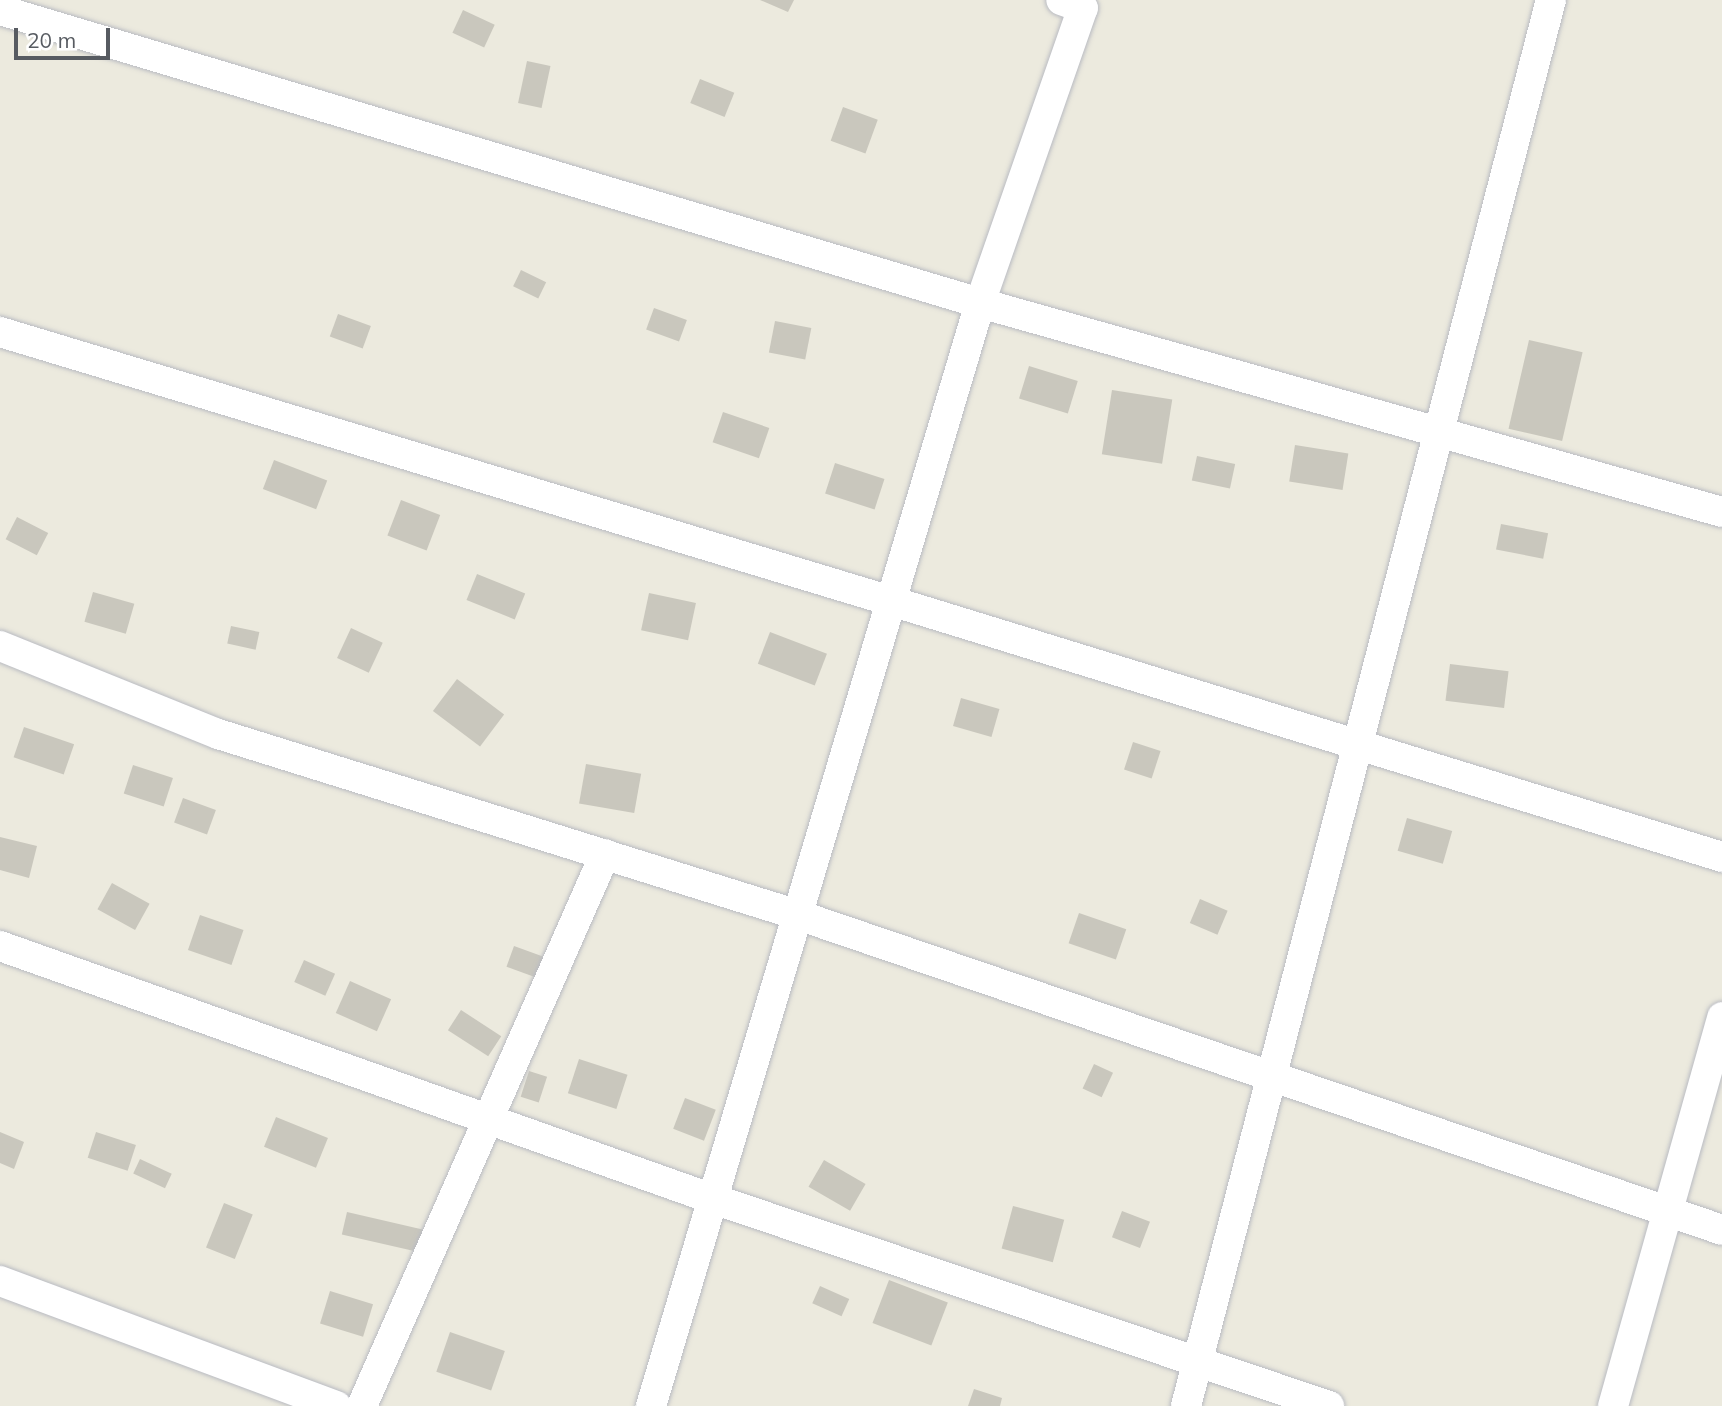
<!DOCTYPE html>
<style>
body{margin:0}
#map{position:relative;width:1722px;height:1406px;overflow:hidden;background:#eceade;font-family:Mulish,sans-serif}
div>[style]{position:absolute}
.building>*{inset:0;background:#c9c7bd;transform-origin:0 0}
.roads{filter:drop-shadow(0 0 2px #b9bbc2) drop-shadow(0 0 2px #b9bbc2)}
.minor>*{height:30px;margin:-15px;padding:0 15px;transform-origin:15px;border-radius:15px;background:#fff}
span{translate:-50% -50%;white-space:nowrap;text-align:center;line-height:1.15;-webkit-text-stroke:7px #fff;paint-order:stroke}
.scale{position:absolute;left:14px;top:28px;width:96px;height:32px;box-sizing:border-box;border:4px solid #575b61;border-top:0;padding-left:9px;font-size:21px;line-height:24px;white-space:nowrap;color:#575b61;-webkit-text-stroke:5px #fff;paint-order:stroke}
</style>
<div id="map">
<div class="building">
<div style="clip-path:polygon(760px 0,794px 0,788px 12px)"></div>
<div style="left:463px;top:10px;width:35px;height:25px;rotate:25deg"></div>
<div style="left:527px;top:61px;width:24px;height:43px;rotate:12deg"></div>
<div style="left:700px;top:79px;width:37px;height:26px;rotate:22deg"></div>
<div style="left:843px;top:107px;width:37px;height:36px;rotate:20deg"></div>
<div style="left:521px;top:270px;width:28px;height:18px;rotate:26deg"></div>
<div style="left:654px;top:308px;width:35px;height:23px;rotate:20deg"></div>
<div style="left:338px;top:314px;width:35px;height:24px;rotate:20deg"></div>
<div style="left:775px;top:321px;width:37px;height:32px;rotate:11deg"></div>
<div style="left:1529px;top:340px;width:55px;height:91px;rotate:13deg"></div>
<div style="left:1029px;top:366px;width:51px;height:34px;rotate:17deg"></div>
<div style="left:1112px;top:390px;width:61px;height:65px;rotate:9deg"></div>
<div style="left:723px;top:412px;width:49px;height:32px;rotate:19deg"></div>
<div style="left:1295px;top:445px;width:54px;height:37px;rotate:9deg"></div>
<div style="left:1197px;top:456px;width:39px;height:25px;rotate:12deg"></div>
<div style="left:274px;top:460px;width:57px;height:31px;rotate:21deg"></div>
<div style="left:835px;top:463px;width:52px;height:32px;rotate:18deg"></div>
<div style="left:401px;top:500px;width:42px;height:38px;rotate:21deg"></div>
<div style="left:17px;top:517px;width:35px;height:25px;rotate:27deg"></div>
<div style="left:1501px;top:524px;width:48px;height:26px;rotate:11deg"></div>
<div style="left:477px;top:574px;width:52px;height:28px;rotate:22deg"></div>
<div style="left:93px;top:592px;width:43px;height:31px;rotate:16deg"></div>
<div style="left:649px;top:593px;width:48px;height:38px;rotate:12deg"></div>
<div style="left:231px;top:626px;width:29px;height:18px;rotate:12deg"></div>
<div style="left:351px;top:628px;width:35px;height:33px;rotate:25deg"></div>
<div style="left:770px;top:632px;width:61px;height:34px;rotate:21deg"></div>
<div style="left:1450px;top:664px;width:59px;height:37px;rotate:7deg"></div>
<div style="left:457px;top:679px;width:59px;height:40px;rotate:37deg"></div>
<div style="left:961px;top:698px;width:40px;height:29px;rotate:16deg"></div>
<div style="left:24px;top:727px;width:53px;height:32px;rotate:19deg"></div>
<div style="left:1133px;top:742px;width:29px;height:29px;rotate:18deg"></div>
<div style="left:586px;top:764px;width:56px;height:40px;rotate:10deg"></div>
<div style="left:133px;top:765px;width:42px;height:30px;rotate:18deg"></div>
<div style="left:183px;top:798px;width:35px;height:26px;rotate:20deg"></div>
<div style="left:1407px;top:818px;width:47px;height:34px;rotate:16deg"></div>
<div style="clip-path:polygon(0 837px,37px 846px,29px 878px,0 870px)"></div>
<div style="left:112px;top:883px;width:43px;height:30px;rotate:29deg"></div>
<div style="left:1200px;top:899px;width:30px;height:26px;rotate:23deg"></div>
<div style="left:1079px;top:913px;width:50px;height:32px;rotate:19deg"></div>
<div style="left:200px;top:915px;width:46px;height:37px;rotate:19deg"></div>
<div style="left:514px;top:946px;width:38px;height:22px;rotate:20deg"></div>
<div style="left:304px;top:960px;width:34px;height:24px;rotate:24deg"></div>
<div style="left:350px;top:981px;width:45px;height:35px;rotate:24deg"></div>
<div style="left:461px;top:1010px;width:48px;height:24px;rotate:33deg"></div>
<div style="left:579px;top:1059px;width:51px;height:36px;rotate:18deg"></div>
<div style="left:1094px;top:1064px;width:21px;height:27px;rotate:25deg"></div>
<div style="left:529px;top:1071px;width:19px;height:27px;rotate:18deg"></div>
<div style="left:685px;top:1098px;width:33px;height:33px;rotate:21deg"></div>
<div style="left:276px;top:1117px;width:56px;height:32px;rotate:22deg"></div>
<div style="clip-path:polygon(0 1132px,24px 1142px,14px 1169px,0 1163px)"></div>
<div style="left:96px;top:1132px;width:42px;height:27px;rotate:18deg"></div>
<div style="left:140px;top:1159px;width:35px;height:16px;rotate:25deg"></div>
<div style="left:824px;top:1160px;width:48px;height:31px;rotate:30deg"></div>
<div style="left:224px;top:1203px;width:31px;height:48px;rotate:22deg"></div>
<div style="left:1013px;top:1206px;width:53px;height:44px;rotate:15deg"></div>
<div style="left:1122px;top:1211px;width:30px;height:28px;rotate:21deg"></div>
<div style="left:347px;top:1212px;width:82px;height:23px;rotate:13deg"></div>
<div style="left:889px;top:1280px;width:63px;height:46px;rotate:21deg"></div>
<div style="left:820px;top:1286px;width:32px;height:19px;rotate:24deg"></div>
<div style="left:330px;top:1291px;width:45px;height:34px;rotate:17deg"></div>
<div style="left:450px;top:1332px;width:58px;height:42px;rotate:19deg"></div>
<div style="clip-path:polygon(974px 1389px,1002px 1398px,1000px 1406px,968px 1406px)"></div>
</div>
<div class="roads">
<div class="minor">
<div style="left:0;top:10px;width:1023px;rotate:16.65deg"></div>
<div style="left:980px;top:303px;width:771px;rotate:15.73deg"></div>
<div style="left:0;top:332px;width:931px;rotate:16.8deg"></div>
<div style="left:891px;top:601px;width:870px;rotate:17.12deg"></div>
<div style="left:0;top:646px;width:235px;rotate:22deg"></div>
<div style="left:218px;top:734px;width:608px;rotate:17.33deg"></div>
<div style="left:798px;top:915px;width:976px;rotate:18.82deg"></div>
<div style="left:0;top:946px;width:757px;rotate:19.54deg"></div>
<div style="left:713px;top:1199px;width:650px;rotate:18.57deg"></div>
<div style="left:0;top:1281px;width:359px;rotate:20.4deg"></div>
<div style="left:362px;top:1406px;width:603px;rotate:-66.24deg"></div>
<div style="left:651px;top:1406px;width:1151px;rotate:-73.39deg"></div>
<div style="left:980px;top:303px;width:312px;rotate:-70.8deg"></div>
<div style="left:1083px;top:8px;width:23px;rotate:-160deg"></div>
<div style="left:1186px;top:1406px;width:1453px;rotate:-75.45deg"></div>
<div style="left:1613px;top:1406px;width:404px;rotate:-74.3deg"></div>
</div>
</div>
<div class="scale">20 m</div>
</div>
